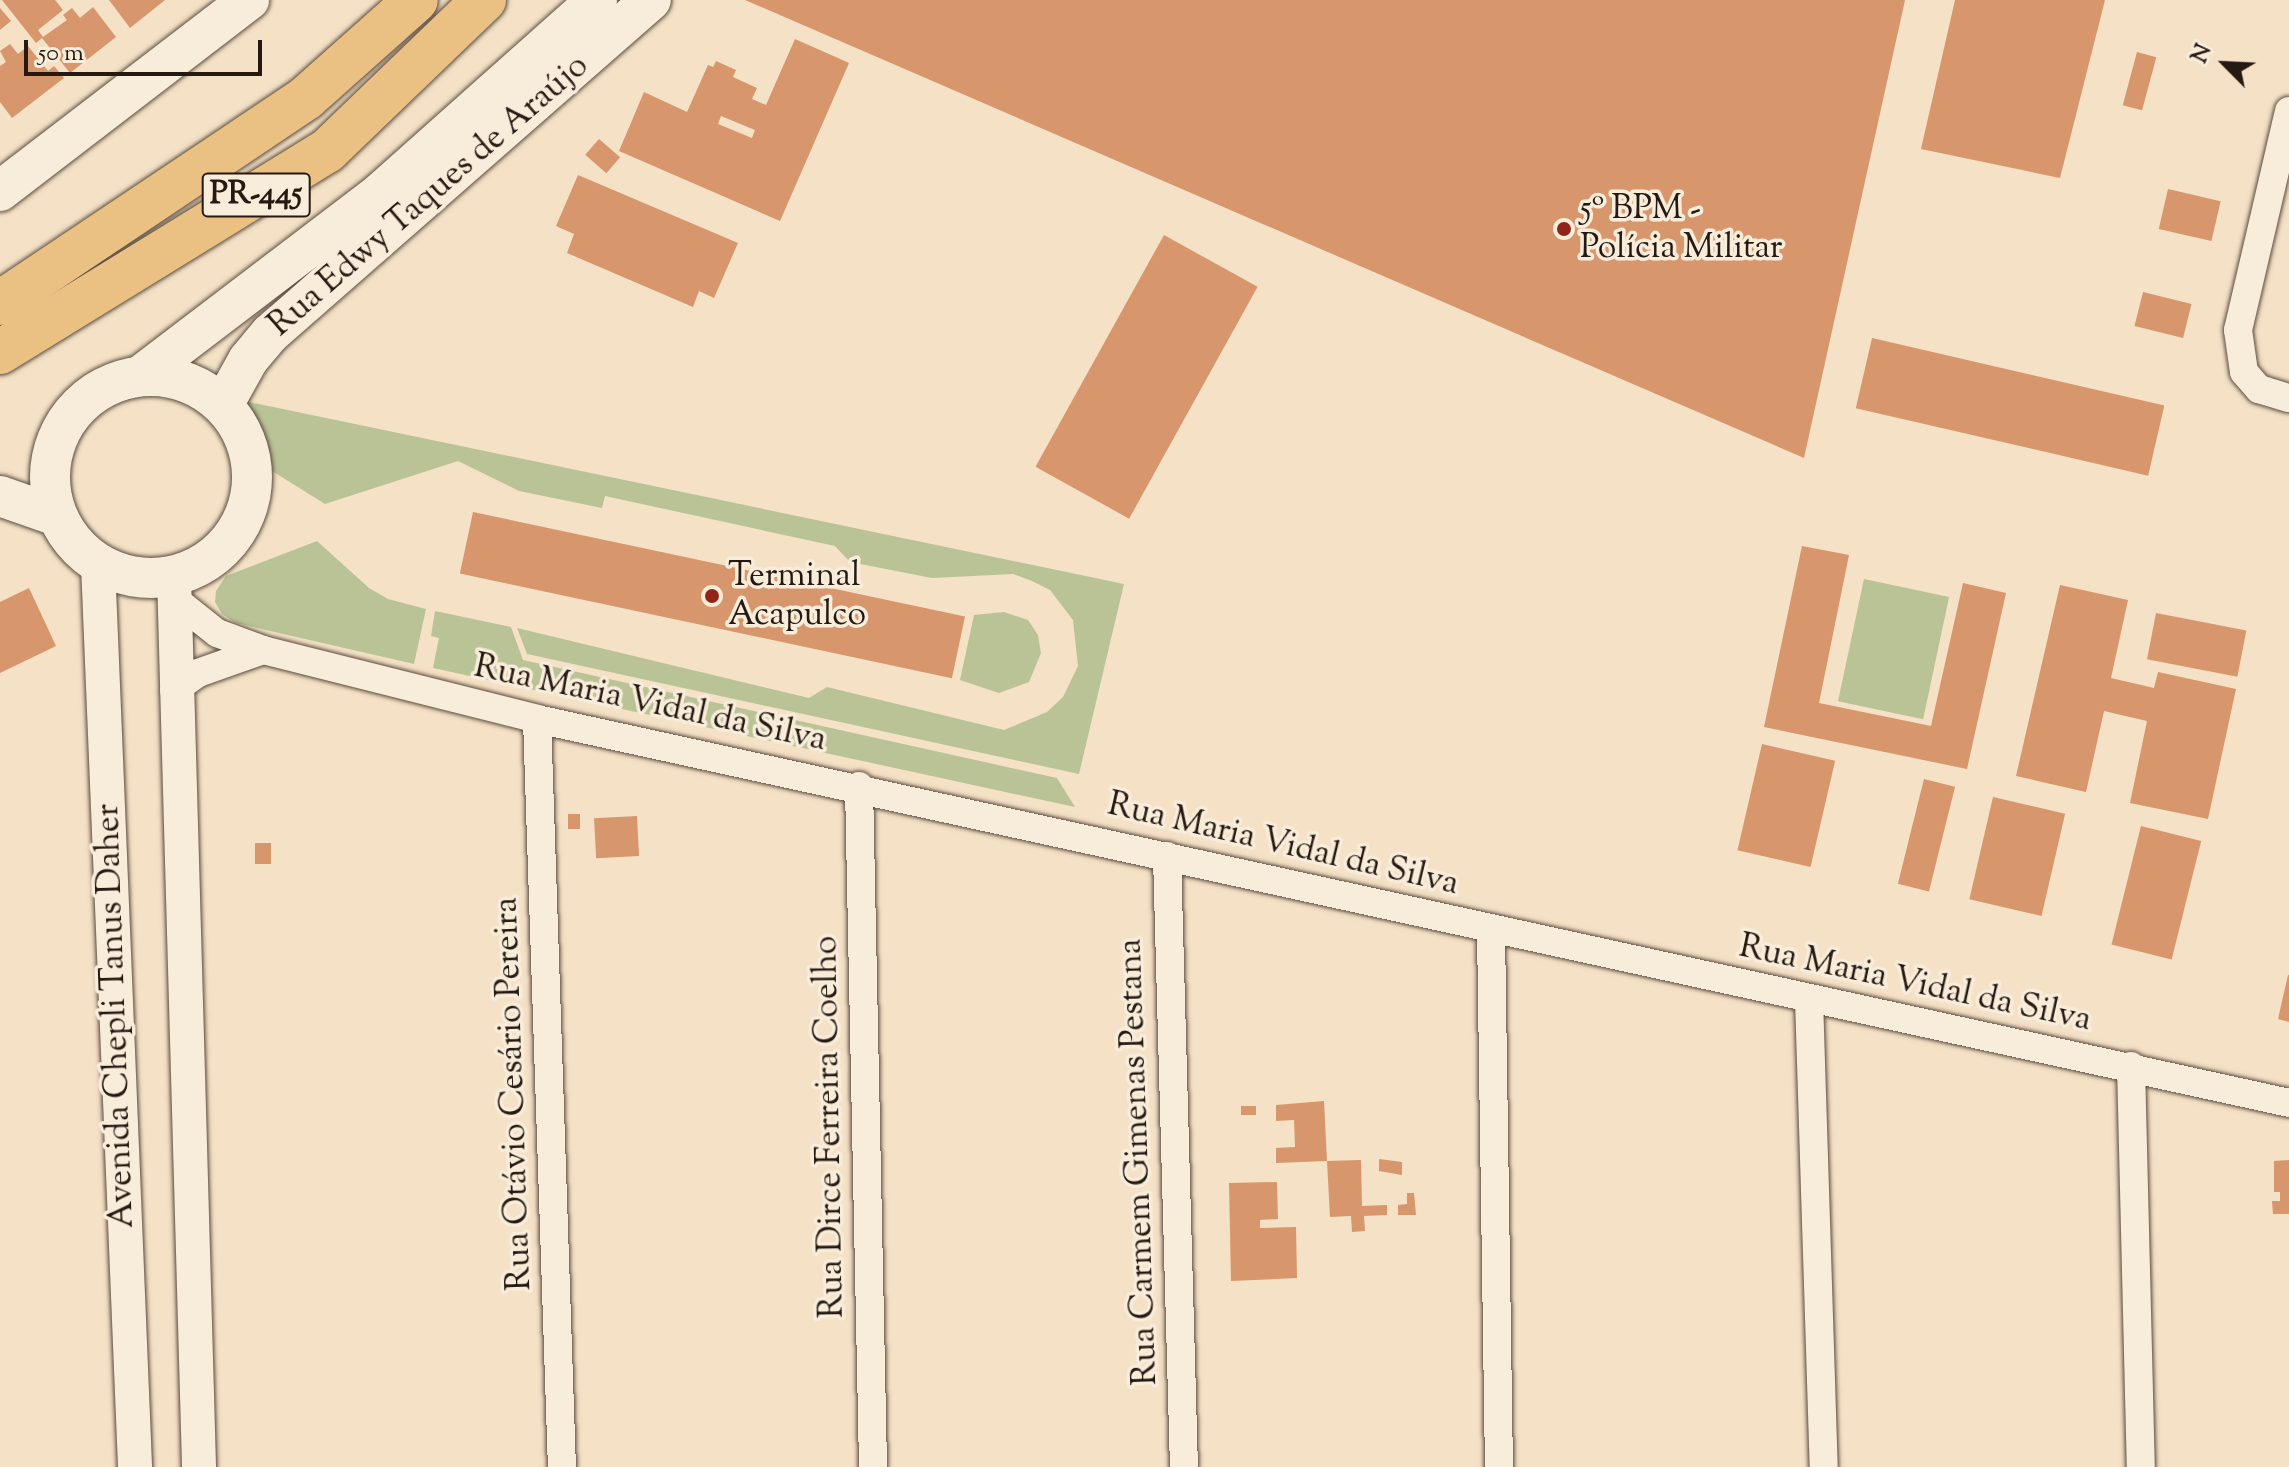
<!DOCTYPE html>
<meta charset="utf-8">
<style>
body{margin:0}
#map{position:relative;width:2289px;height:1467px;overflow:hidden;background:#f4e1c6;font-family:"Sorts Mill Goudy",serif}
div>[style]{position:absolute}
.green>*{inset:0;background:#bac396;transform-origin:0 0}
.building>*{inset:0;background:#d7966c;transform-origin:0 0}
.roads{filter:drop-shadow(0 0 2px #5a4b3e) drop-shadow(0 0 2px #5a4b3e)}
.minor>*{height:28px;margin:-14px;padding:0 14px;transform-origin:14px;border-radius:14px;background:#f8ecda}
.tertiary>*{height:34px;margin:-17px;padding:0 17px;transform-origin:17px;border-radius:17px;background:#f8ecda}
.secondary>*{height:40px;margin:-20px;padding:0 20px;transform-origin:20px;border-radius:20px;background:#f8ecda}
.secondary>.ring{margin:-20px;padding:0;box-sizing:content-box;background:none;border:40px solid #f8ecda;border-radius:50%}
.motorway>*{height:44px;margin:-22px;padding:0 22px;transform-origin:22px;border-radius:22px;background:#eac083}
.dots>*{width:22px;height:22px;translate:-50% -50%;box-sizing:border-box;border:4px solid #f8ecda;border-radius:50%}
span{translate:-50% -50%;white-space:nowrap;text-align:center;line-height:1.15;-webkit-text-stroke:7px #f8ecda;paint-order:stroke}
.shield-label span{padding:2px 6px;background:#f8ecda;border:2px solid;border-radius:6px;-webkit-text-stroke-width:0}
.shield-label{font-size:32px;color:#261911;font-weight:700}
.street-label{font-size:34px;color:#261911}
.poi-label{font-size:34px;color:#261911}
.left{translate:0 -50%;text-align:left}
.north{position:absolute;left:2185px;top:24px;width:80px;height:80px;-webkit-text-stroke:6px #f8ecda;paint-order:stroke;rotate:294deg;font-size:22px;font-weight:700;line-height:32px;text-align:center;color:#261911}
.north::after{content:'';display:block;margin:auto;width:28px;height:36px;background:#261911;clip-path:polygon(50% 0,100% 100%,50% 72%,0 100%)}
.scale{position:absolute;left:24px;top:40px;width:238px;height:36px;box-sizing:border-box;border:4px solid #261911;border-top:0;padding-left:10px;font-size:24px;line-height:28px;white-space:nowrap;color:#261911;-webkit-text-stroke:6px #f8ecda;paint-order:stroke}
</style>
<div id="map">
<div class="green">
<div style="clip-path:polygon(249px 402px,1124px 584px,1079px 774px,527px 654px,517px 628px,809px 698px,827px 687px,1004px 730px,1047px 712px,1063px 697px,1078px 666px,1073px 620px,1050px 590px,1032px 581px,1013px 574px,932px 578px,850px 562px,835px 546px,605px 496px,602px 508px,519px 491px,458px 461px,325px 504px,227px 443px,227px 421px)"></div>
<div style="clip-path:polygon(317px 541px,369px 588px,388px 599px,426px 609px,414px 664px,236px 623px,222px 614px,215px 602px,216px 591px,226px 576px)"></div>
<div style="left:1864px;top:579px;width:87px;height:125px;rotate:12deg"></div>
<div style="clip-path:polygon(435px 611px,511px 627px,523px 660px,1057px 778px,1075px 807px,433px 668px,439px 638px,431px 636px)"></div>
<div style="clip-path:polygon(1004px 612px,1028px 620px,1038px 635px,1041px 653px,1029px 682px,999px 693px,960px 680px,974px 615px)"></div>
</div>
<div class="building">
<div style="clip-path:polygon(2px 0,55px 0,63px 10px,38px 30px,43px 37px,67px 20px,63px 15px,72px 8px,80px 18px,93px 7px,116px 37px,70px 73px,42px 38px,36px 43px)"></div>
<div style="clip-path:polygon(109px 0,165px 0,130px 28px)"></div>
<div style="clip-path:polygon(745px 0,1905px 0,1804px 458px)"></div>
<div style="clip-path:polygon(1955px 0,2105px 0,2060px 178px,1921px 149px)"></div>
<div style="clip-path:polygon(0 8px,11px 21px,0 30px)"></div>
<div style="clip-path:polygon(evenodd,795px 39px,849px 63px,780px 221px,619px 151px,644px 92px,687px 112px,708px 65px,713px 67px,716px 61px,736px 70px,733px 77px,757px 88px,752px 99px,766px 105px,795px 39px,721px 116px,755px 130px,752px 138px,718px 124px,721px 116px)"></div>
<div style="clip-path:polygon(10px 44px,18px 54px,28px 46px,48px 71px,54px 66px,64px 78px,12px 118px,0 102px,0 66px,6px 62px,0 51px)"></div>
<div style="left:2137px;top:52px;width:20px;height:55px;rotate:15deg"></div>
<div style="left:599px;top:139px;width:28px;height:21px;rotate:41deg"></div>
<div style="clip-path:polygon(578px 175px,738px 243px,714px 298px,699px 291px,693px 307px,567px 253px,574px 234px,556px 226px)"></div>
<div style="left:2168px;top:189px;width:54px;height:41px;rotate:13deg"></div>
<div style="left:1164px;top:235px;width:107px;height:265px;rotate:29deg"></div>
<div style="left:2143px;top:292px;width:50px;height:35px;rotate:14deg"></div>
<div style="left:1872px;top:338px;width:300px;height:72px;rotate:13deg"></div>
<div style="left:473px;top:512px;width:503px;height:63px;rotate:12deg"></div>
<div style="clip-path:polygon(1802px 546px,1849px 555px,1819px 703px,1931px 726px,1963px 583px,2006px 593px,1967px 769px,1764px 727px)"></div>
<div style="clip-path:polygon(2060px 585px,2128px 600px,2111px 678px,2154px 688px,2158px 672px,2236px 689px,2208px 819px,2130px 803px,2147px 721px,2104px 711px,2086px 792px,2016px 776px)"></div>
<div style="clip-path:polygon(29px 588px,56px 646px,0 673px,0 602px)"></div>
<div style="left:2156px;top:613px;width:92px;height:47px;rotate:11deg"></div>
<div style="left:1762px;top:744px;width:75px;height:109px;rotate:13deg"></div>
<div style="left:1924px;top:779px;width:32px;height:108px;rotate:14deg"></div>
<div style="left:1993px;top:797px;width:74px;height:105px;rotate:13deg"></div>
<div style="left:568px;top:814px;width:12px;height:15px"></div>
<div style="left:637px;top:816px;width:40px;height:43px;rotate:87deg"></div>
<div style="left:2141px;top:826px;width:62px;height:122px;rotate:14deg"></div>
<div style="left:255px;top:843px;width:16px;height:21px"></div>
<div style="clip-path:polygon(2288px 975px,2289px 975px,2289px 1022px,2278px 1019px)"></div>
<div style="clip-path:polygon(1324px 1101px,1327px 1161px,1276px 1163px,1276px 1148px,1295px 1147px,1294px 1120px,1276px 1121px,1276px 1105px)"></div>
<div style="left:1256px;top:1106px;width:9px;height:15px;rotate:90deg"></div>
<div style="clip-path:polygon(1379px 1159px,1402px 1162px,1402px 1175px,1379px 1171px)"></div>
<div style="clip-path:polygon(1361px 1160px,1362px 1206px,1387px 1205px,1387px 1215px,1364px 1216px,1365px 1231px,1352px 1232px,1351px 1216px,1330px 1217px,1327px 1161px)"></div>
<div style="clip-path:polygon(2289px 1160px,2289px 1214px,2273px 1214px,2272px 1201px,2280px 1201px,2280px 1192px,2274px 1192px,2274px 1161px)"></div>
<div style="clip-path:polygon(1277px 1182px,1278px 1219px,1260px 1220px,1260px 1228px,1296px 1227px,1297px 1278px,1231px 1281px,1229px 1183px)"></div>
<div style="clip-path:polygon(1407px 1193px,1414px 1193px,1416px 1215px,1398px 1215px,1398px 1205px,1407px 1204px)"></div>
</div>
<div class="roads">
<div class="minor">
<div style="left:2289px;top:111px;width:225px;rotate:103.1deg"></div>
<div style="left:2238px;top:330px;width:42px;rotate:81.9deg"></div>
<div style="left:2244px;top:372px;width:23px;rotate:49deg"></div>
<div style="left:2259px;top:389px;width:31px;rotate:17deg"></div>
<div style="left:173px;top:598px;width:56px;rotate:38.5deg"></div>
<div style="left:217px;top:633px;width:49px;rotate:20.3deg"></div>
<div style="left:263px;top:650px;width:283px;rotate:14.1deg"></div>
<div style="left:537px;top:719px;width:1794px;rotate:12.36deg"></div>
<div style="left:174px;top:690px;width:29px;rotate:-35deg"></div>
<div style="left:198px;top:673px;width:69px;rotate:-19.5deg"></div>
<div style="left:537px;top:719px;width:748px;rotate:88.09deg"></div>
<div style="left:859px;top:786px;width:681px;rotate:88.82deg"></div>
<div style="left:1167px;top:856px;width:611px;rotate:88.41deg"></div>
<div style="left:1491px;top:930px;width:537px;rotate:89.15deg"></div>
<div style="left:1809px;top:999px;width:468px;rotate:88.2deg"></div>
<div style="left:2131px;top:1066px;width:401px;rotate:88.6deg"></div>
</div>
<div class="tertiary">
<div style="left:98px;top:564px;width:904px;rotate:87.65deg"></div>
<div style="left:174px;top:576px;width:891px;rotate:88.39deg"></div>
</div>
<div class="secondary">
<div style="left:0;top:191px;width:314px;rotate:-37.5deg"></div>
<div style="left:140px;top:376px;width:300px;rotate:-37.3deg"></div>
<div style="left:379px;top:194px;width:292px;rotate:-41.7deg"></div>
<div class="ring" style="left:50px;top:376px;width:162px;height:162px"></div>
<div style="left:223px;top:405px;width:51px;rotate:-60.9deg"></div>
<div style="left:248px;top:360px;width:35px;rotate:-50deg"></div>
<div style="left:271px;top:333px;width:505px;rotate:-41.23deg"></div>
<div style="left:0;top:496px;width:60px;rotate:19.3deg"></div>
</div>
<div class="motorway">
<div style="left:0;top:303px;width:368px;rotate:-33.8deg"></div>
<div style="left:306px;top:98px;width:147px;rotate:-41.7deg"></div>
<div style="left:0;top:352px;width:384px;rotate:-31.6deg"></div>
<div style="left:327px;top:151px;width:218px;rotate:-43.9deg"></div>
</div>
</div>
<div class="dots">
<div style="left:1564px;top:229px;background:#8f2418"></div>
<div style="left:712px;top:596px;background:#8f2418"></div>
</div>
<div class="shield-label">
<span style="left:256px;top:195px">PR-445</span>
</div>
<div class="street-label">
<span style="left:429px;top:196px;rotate:-41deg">Rua Edwy Taques de Araújo</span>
<span style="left:650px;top:704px;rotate:12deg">Rua Maria Vidal da Silva</span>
<span style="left:1283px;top:845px;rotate:13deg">Rua Maria Vidal da Silva</span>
<span style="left:1915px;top:984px;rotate:12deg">Rua Maria Vidal da Silva</span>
<span style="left:116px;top:1016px;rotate:-92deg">Avenida Chepli Tanus Daher</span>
<span style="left:514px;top:1094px;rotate:-92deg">Rua Otávio Cesário Pereira</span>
<span style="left:830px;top:1127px;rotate:-91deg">Rua Dirce Ferreira Coelho</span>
<span style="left:1139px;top:1162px;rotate:-92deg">Rua Carmem Gimenas Pestana</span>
</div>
<div class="poi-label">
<span class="left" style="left:1580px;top:229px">5º BPM -<br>Polícia Militar</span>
<span class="left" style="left:728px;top:596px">Terminal<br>Acapulco</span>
</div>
<div class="north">N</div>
<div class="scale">50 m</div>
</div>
